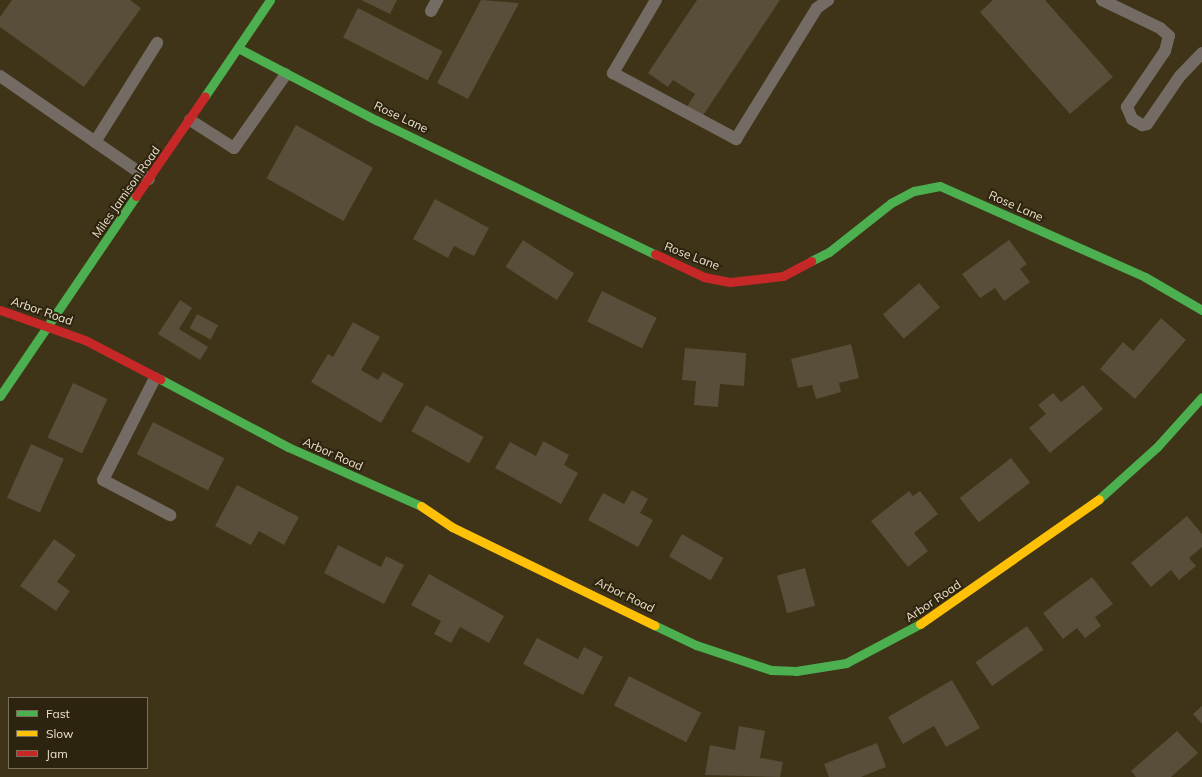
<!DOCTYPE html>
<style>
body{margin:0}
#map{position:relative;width:1202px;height:777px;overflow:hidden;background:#3f3418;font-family:Mulish,sans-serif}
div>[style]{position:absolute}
.building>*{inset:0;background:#584e39;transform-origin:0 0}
.lane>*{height:12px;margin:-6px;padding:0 6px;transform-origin:6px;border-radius:6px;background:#746c64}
.fast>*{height:9px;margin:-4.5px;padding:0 4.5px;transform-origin:4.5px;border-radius:4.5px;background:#4caf50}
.slow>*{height:9px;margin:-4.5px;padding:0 4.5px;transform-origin:4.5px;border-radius:4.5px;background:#ffc107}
.jam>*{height:9px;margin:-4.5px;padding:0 4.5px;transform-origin:4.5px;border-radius:4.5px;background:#c62828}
span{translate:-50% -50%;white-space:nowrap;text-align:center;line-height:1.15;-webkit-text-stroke:4px #2d2410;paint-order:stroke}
.street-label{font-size:12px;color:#ece0c8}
.legend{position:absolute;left:8px;top:697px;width:140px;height:72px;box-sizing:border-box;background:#2d2410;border:1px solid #796f5a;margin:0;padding:5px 7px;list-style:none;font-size:12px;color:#ece0c8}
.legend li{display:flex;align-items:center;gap:8px;height:20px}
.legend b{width:20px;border:1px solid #796f5a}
</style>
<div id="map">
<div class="building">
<div style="clip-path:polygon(12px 0,130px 0,141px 8px,84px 87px,0 27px,0 17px)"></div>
<div style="clip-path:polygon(361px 0,397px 0,390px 14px)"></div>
<div style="clip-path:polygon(481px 0,519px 3px,468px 99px,437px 83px)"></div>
<div style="clip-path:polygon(697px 0,780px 0,700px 120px,685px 110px,695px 94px,673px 80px,668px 87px,648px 73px)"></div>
<div style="clip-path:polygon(993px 0,1045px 0,1113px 77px,1070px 114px,980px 12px)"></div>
<div style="left:358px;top:8px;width:95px;height:33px;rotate:27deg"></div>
<div style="left:296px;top:125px;width:88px;height:61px;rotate:29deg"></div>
<div style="clip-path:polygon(435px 199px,489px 228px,474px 256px,454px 246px,448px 258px,413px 239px)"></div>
<div style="left:523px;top:240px;width:61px;height:32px;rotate:33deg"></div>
<div style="clip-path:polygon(1009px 240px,1027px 264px,1020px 269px,1030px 282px,1004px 301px,995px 288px,980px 298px,962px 274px)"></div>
<div style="left:919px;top:283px;width:32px;height:48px;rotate:49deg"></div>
<div style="left:602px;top:291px;width:61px;height:34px;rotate:26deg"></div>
<div style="clip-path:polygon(180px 300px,192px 308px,179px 329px,208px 347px,200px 360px,158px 334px)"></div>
<div style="left:197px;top:314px;width:24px;height:16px;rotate:28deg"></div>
<div style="clip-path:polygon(1161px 318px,1186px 340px,1135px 399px,1100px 369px,1123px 342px,1133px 351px)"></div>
<div style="clip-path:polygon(353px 322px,380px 337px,361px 370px,378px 380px,383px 372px,404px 384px,381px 423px,311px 382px,328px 354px,333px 357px)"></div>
<div style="clip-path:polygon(851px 344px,859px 378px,839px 383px,841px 392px,816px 399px,812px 385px,798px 388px,791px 359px)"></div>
<div style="clip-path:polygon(685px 348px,746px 353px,744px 386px,720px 384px,718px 407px,694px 405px,696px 381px,682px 380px)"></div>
<div style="left:73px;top:383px;width:38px;height:60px;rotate:25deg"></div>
<div style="clip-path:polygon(1083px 385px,1103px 409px,1050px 453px,1029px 428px,1046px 414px,1038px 405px,1053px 393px,1061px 402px)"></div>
<div style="left:426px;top:405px;width:66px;height:30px;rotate:29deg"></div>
<div style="left:153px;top:422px;width:80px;height:36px;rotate:27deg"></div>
<div style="clip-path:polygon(543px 441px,569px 455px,564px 465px,578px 473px,561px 504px,495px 468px,510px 442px,536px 456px)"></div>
<div style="left:31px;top:444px;width:36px;height:59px;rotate:24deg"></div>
<div style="left:1011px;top:458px;width:31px;height:65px;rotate:52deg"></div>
<div style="clip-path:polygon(237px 485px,299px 517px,284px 545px,259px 531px,251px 545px,215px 526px)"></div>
<div style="clip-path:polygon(632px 490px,648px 499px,640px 513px,653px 520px,638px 547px,588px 520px,603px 493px,624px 504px)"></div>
<div style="clip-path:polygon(909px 491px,913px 496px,920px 491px,938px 514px,914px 533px,928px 551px,908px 567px,871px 521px)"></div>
<div style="clip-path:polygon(1187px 516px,1202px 534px,1202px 547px,1189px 558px,1196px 566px,1179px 580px,1171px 570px,1151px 587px,1131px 563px)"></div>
<div style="left:682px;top:534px;width:48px;height:26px;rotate:30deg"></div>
<div style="clip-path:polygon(54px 539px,76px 555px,57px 582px,70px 591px,56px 611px,20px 586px)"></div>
<div style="clip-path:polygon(338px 545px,381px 567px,386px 556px,404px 565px,384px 604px,324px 573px)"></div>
<div style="left:805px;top:568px;width:39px;height:29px;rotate:75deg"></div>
<div style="clip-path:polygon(429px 574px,504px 616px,489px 643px,460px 627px,451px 643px,434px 634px,441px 621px,411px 605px)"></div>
<div style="clip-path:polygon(1092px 577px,1113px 604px,1095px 617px,1101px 626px,1085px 638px,1077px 628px,1063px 639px,1043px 613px)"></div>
<div style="left:1027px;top:626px;width:29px;height:63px;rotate:55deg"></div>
<div style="clip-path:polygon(537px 638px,578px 659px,584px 647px,603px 657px,583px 695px,523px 664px)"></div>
<div style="left:629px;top:676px;width:81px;height:33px;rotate:27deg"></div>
<div style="clip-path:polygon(952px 680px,980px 728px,946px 747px,934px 726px,903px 744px,888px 717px)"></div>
<div style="clip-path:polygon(1202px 706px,1202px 724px,1193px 714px)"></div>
<div style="clip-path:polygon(739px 726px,765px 731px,760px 758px,783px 762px,780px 777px,705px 775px,710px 745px,735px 750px)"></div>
<div style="clip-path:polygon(1177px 731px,1198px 753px,1171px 777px,1136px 777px,1131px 771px)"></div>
<div style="clip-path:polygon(877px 743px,886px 767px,861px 777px,829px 777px,824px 764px)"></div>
</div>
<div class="lane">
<div style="left:656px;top:0;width:85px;rotate:120.5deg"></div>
<div style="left:613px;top:73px;width:140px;rotate:28.2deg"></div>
<div style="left:736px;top:139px;width:154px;rotate:-58.3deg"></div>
<div style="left:817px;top:8px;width:14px;rotate:-36deg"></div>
<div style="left:1102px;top:0;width:64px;rotate:25.8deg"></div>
<div style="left:1160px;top:28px;width:12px;rotate:42deg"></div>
<div style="left:1169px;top:36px;width:16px;rotate:105deg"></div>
<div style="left:1165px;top:51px;width:68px;rotate:124.2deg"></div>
<div style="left:1127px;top:107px;width:13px;rotate:67deg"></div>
<div style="left:1132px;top:119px;width:12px;rotate:31deg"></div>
<div style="left:1142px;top:125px;width:5px;rotate:-11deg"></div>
<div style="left:1147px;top:124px;width:58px;rotate:-55.5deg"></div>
<div style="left:1180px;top:76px;width:32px;rotate:-46deg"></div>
<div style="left:431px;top:11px;width:13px;rotate:-61deg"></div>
<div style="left:0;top:76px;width:181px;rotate:34.7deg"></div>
<div style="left:190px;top:120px;width:52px;rotate:32.5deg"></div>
<div style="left:234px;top:148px;width:90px;rotate:-54.9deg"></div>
<div style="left:95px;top:142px;width:117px;rotate:-57.9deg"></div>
<div style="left:155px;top:378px;width:114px;rotate:117deg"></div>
<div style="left:103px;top:480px;width:76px;rotate:27.6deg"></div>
</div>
<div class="fast">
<div style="left:238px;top:48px;width:156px;rotate:27.6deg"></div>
<div style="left:376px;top:120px;width:310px;rotate:25.7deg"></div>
<div style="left:205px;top:96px;width:116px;rotate:-55.9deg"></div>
<div style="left:811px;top:261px;width:20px;rotate:-27deg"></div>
<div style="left:829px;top:252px;width:79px;rotate:-38.3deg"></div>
<div style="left:891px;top:203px;width:26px;rotate:-28deg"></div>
<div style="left:914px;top:191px;width:26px;rotate:-11deg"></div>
<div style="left:940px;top:186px;width:224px;rotate:23.9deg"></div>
<div style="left:1145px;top:277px;width:66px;rotate:30.1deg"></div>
<div style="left:160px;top:379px;width:145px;rotate:28deg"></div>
<div style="left:288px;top:447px;width:145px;rotate:23.9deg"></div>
<div style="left:0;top:396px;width:242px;rotate:-55.8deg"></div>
<div style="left:1099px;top:499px;width:78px;rotate:-41.9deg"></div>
<div style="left:1157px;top:447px;width:67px;rotate:-48deg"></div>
<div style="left:654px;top:625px;width:47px;rotate:25.5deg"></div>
<div style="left:696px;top:645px;width:79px;rotate:18.4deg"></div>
<div style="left:771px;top:670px;width:25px;rotate:2deg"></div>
<div style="left:796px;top:671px;width:51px;rotate:-9.1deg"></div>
<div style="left:846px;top:663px;width:84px;rotate:-27.8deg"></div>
</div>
<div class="slow">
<div style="left:421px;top:506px;width:37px;rotate:34deg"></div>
<div style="left:452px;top:527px;width:225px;rotate:25.9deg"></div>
<div style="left:920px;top:624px;width:218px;rotate:-34.9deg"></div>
</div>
<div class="jam">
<div style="left:136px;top:196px;width:121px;rotate:-55.4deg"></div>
<div style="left:655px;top:254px;width:54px;rotate:25.1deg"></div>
<div style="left:704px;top:277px;width:26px;rotate:11deg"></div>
<div style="left:730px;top:282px;width:53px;rotate:-6.5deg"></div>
<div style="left:783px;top:276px;width:32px;rotate:-28deg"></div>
<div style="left:0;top:310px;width:90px;rotate:19.4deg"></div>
<div style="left:85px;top:340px;width:85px;rotate:27.5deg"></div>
</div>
<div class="street-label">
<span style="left:401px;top:117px;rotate:25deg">Rose Lane</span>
<span style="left:126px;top:192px;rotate:-55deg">Miles Jamison Road</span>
<span style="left:1016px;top:206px;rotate:24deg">Rose Lane</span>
<span style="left:692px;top:256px;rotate:21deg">Rose Lane</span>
<span style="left:42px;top:311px;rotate:19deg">Arbor Road</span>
<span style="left:333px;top:454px;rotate:24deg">Arbor Road</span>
<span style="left:625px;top:595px;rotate:26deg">Arbor Road</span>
<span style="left:933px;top:601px;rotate:-34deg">Arbor Road</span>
</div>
<ul class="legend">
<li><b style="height:5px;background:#4caf50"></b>Fast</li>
<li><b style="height:5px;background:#ffc107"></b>Slow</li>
<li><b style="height:5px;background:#c62828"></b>Jam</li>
</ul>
</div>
